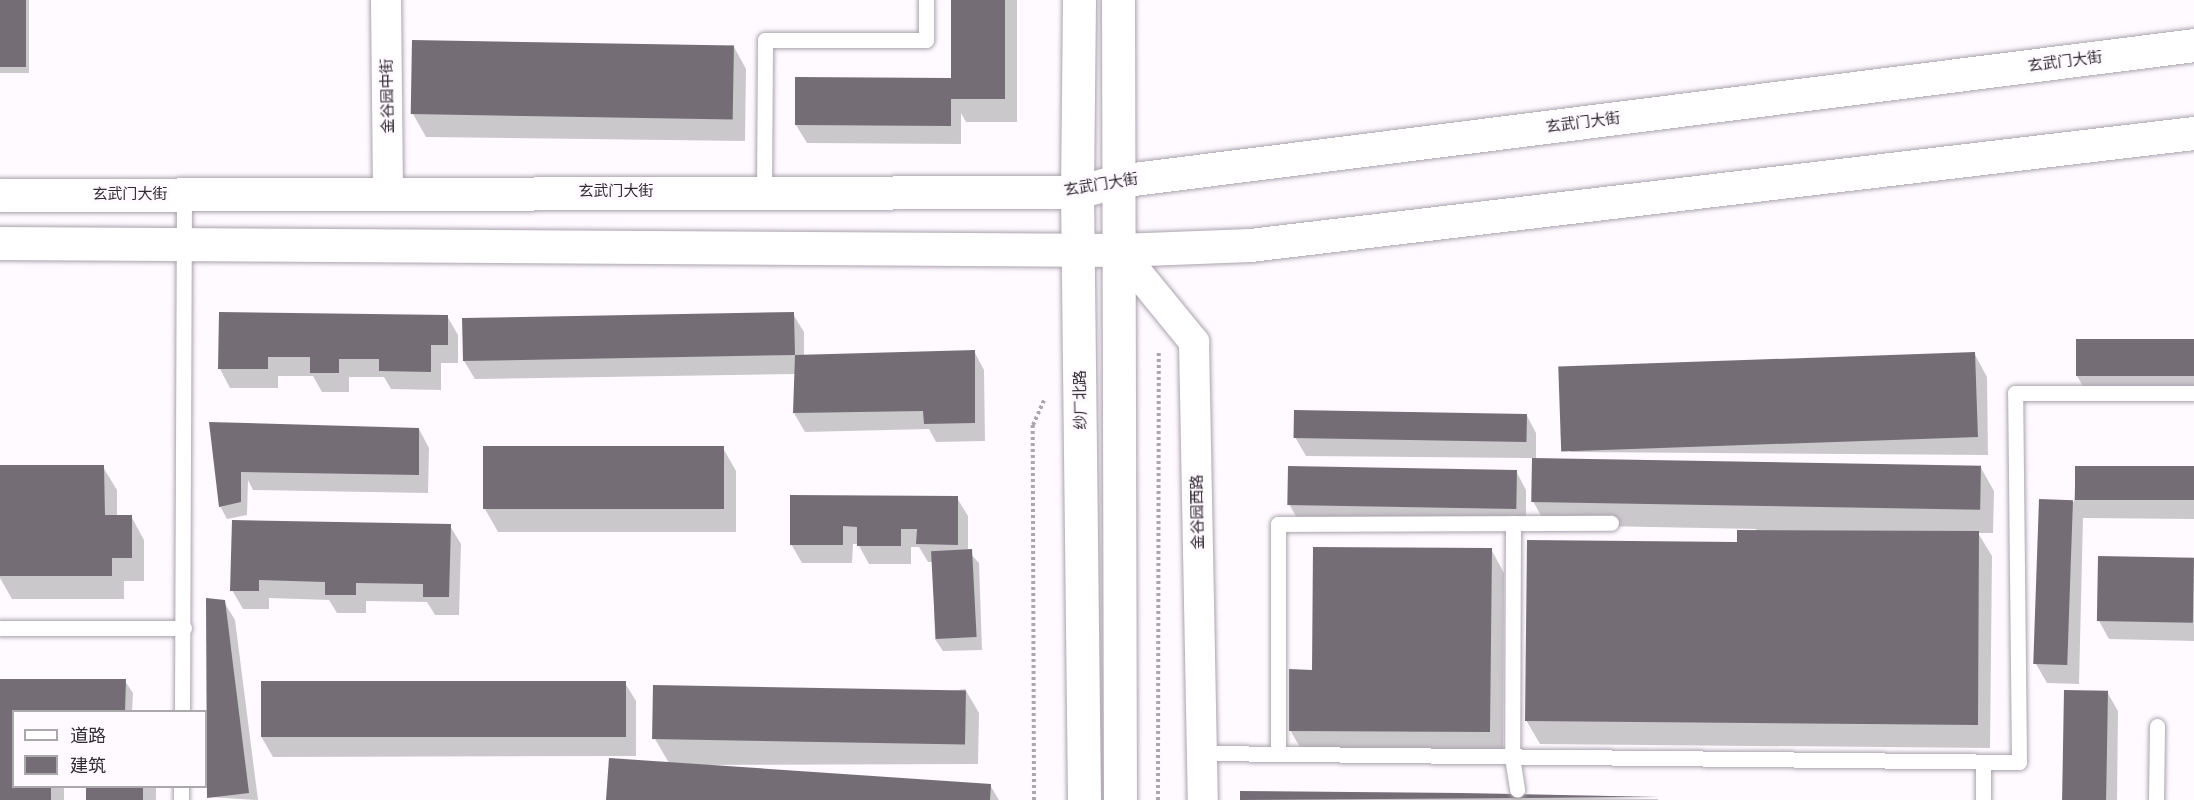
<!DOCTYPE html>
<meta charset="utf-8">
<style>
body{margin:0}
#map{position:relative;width:2194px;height:800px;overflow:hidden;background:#fefaff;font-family:"Titillium Web","Noto Sans SC",sans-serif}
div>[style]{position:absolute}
.built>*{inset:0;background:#faecfd}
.shadow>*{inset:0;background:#0003;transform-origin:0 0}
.building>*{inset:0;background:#746d76;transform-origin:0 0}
.path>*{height:4px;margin-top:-2px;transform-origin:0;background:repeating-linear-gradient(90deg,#aaa7ab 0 3px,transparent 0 6px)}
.roads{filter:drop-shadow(0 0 2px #aba2ad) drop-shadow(0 0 2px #aba2ad)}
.lane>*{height:15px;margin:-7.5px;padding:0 7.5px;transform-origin:7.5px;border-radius:7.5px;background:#fff}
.street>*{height:30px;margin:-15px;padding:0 15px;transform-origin:15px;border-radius:15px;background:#fff}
.secondary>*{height:33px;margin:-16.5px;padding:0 16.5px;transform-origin:16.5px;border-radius:16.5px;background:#fff}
span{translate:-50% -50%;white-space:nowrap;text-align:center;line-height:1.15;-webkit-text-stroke:6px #fefaff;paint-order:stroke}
.street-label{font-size:15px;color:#2f2c30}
.legend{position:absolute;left:12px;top:710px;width:195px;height:78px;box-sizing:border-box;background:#fefaff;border:2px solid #aba8ac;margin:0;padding:8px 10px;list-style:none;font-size:18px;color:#2f2c30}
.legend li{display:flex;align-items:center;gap:12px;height:30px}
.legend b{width:30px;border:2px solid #aba8ac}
</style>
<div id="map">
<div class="built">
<div style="clip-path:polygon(1240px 791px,1460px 793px,1659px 797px,1240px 800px)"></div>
</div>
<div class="shadow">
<div style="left:0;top:0;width:29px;height:73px"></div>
<div style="clip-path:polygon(953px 0,1017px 0,1017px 122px,966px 122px,961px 113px,961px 144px,807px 143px,796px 125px,953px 79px)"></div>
<div style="clip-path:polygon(733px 45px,746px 69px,745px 141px,426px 137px,413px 114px)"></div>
<div style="clip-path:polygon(220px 314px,447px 316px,458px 335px,458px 363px,441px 363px,441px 390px,391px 389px,384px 377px,349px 377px,349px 392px,322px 392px,313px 376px,278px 376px,278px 388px,230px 388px,220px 369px)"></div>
<div style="clip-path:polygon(793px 314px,804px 332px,804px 356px,974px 351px,984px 370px,985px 441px,936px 442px,929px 429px,805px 432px,794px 413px,795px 374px,475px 379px,464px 361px)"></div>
<div style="clip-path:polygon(2194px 342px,2194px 390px,2084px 388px,2077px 376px)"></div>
<div style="clip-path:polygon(1974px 353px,1987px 377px,1988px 455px,1571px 452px,1560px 434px)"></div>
<div style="clip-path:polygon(1526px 414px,1536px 433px,1536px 459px,1981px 468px,1994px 491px,1993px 533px,1978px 533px,1992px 556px,1990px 748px,1540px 744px,1526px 720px,1757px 529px,1546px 525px,1533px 501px,1534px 458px,1306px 456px,1295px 437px)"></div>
<div style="clip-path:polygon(210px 424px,419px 429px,429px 448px,428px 493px,253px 490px,248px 480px,247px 515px,227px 519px,220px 506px)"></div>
<div style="clip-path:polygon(723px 448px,736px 471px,736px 532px,498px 532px,485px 509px)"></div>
<div style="clip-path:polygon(0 467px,103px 467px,117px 490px,117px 516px,131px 516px,144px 540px,144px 581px,124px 581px,124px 599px,12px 599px,0 578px)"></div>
<div style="clip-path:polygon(2076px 467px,2194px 468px,2194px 519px,2083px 518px,2079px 684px,2047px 683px,2036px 664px,2040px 501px,2074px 502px)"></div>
<div style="clip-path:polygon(1516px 471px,1526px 490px,1526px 526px,1300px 523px,1289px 504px)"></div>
<div style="clip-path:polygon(792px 496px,957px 498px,968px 516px,968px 551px,979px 563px,982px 650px,943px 651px,935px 639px,933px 562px,928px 562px,919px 547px,911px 547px,911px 564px,869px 564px,858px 544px,853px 544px,852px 563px,802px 563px,791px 544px)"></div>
<div style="clip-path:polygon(233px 521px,450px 526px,461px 544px,459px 615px,435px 615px,427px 602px,366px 601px,366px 613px,337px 613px,329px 600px,269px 598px,269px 609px,243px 609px,232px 590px)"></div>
<div style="clip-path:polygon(1491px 549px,1504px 573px,1503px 755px,1304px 754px,1290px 730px,1314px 671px)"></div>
<div style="clip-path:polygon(2194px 559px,2194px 641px,2109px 639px,2099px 621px)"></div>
<div style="clip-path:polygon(224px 602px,235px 620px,258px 800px,209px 797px)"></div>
<div style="clip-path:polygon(0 680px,125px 681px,133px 693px,132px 712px,14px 712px,14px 786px,64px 786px,64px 800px,0 800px)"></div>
<div style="clip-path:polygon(625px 683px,636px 701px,636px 756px,273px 757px,262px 738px,262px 684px)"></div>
<div style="clip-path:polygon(965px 689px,979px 713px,978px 764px,686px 765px,990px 785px,999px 800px,608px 800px,669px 763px,655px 739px)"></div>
<div style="clip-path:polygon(2107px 692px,2118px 711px,2117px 800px,2065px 800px)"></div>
<div style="left:87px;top:786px;width:69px;height:14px"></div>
<div style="clip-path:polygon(1241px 793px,1658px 799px,1658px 800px,1241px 800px)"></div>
</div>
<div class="building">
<div style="left:0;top:0;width:26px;height:67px"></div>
<div style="clip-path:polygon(951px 0,1005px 0,1005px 99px,951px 99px,951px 126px,795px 125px,795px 77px,951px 78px)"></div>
<div style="left:412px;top:40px;width:322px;height:74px;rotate:1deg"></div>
<div style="clip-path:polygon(219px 312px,448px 315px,448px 345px,431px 345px,431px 372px,379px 371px,379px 359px,339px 359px,339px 373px,310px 373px,310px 357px,268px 357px,268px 369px,218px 369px)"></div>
<div style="clip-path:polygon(794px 312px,795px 355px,975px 350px,975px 423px,924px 424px,923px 411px,793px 413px,795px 355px,463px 361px,462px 318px)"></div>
<div style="left:2076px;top:339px;width:118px;height:37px"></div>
<div style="left:1975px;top:352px;width:85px;height:417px;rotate:88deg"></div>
<div style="left:1294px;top:410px;width:233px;height:28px;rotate:1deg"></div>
<div style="clip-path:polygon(209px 422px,419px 428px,419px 475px,241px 472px,241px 502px,219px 507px)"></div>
<div style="left:483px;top:446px;width:241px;height:63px"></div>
<div style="left:1532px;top:458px;width:449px;height:44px;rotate:1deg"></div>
<div style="clip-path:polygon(0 465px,104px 465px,105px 515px,132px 515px,132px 558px,112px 558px,112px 576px,0 576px)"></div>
<div style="left:1288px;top:466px;width:229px;height:39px;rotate:1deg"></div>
<div style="left:2075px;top:466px;width:119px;height:34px"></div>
<div style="clip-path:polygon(790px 495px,958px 496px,958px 545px,916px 544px,917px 529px,901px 529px,901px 546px,857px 546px,857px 527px,843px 526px,843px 545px,790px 545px)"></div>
<div style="left:2039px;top:499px;width:34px;height:165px;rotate:2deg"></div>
<div style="clip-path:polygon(232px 520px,451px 524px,449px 597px,423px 597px,423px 584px,356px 583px,356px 595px,325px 595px,325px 582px,259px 580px,259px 591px,230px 591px)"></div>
<div style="clip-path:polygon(1737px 530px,1979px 531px,1978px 725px,1525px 721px,1527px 540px,1737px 542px)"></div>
<div style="clip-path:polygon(1313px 547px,1492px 548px,1490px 732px,1289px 731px,1289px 669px,1312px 670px)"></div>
<div style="left:972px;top:549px;width:88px;height:41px;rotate:87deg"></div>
<div style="left:2098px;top:556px;width:96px;height:65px;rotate:1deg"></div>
<div style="clip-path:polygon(206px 598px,225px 600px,249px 793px,207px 798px)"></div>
<div style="clip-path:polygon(0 679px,126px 679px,125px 712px,14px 712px,14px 786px,51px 786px,51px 800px,0 800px)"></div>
<div style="left:626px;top:681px;width:56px;height:365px;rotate:90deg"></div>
<div style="left:653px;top:685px;width:313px;height:54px;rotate:1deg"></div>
<div style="left:2064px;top:690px;width:44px;height:110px;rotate:1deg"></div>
<div style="clip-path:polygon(609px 758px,991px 784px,990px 800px,606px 800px)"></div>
<div style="left:86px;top:786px;width:57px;height:14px"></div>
<div style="clip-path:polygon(1240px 791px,1460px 793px,1659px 797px,1240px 800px)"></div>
</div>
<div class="path">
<div style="left:1034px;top:800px;width:375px;rotate:-90.2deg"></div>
<div style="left:1033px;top:425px;width:27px;rotate:-66deg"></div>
<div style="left:1158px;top:800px;width:449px;rotate:-89.9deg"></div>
</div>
<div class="roads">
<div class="lane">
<div style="left:764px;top:190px;width:150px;rotate:-89.6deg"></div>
<div style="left:765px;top:40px;width:161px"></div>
<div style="left:926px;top:40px;width:40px;rotate:-90deg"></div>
<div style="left:1513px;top:523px;width:234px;rotate:90.2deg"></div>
<div style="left:1512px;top:757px;width:33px;rotate:81deg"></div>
<div style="left:0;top:628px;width:184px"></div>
<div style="left:182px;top:712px;width:518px;rotate:-89.78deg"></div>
<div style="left:1202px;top:753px;width:817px;rotate:0.63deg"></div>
<div style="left:2019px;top:762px;width:369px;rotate:-90.6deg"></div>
<div style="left:2015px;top:393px;width:179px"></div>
<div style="left:1278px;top:754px;width:230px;rotate:-90deg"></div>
<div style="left:1278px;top:524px;width:333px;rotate:-0.2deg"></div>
<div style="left:1983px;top:762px;width:38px;rotate:90deg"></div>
<div style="left:181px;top:800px;width:14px;rotate:-90deg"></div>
<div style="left:2156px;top:800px;width:74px;rotate:-89.2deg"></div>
</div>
<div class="street">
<div style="left:386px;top:0;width:193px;rotate:89.4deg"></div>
<div style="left:1119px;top:250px;width:119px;rotate:50.8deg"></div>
<div style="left:1194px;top:342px;width:458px;rotate:88.9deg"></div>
</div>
<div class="secondary">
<div style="left:1079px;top:0;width:192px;rotate:90.6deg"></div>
<div style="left:1077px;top:192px;width:608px;rotate:89.34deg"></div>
<div style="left:1118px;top:0;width:800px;rotate:89.86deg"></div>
<div style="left:0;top:195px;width:1077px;rotate:-0.16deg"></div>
<div style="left:1077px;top:192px;width:42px;rotate:-15deg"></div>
<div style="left:1118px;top:181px;width:1085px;rotate:-7.2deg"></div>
<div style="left:0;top:243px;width:1119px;rotate:0.36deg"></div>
<div style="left:1119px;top:250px;width:131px;rotate:-2.2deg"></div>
<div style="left:1250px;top:245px;width:951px;rotate:-6.77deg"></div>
</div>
</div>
<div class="street-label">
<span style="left:2065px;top:61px;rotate:-7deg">玄武门大街</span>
<span style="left:387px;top:96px;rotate:-91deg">金谷园中街</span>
<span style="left:1583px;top:122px;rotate:-7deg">玄武门大街</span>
<span style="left:1101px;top:184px;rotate:-9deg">玄武门大街</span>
<span style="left:616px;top:191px">玄武门大街</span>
<span style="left:130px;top:194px">玄武门大街</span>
<span style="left:1080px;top:400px;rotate:-91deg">纱厂北路</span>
<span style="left:1197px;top:512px;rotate:-91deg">金谷园西路</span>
</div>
<ul class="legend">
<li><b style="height:8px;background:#fff"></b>道路</li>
<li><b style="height:16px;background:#746d76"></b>建筑</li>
</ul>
</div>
